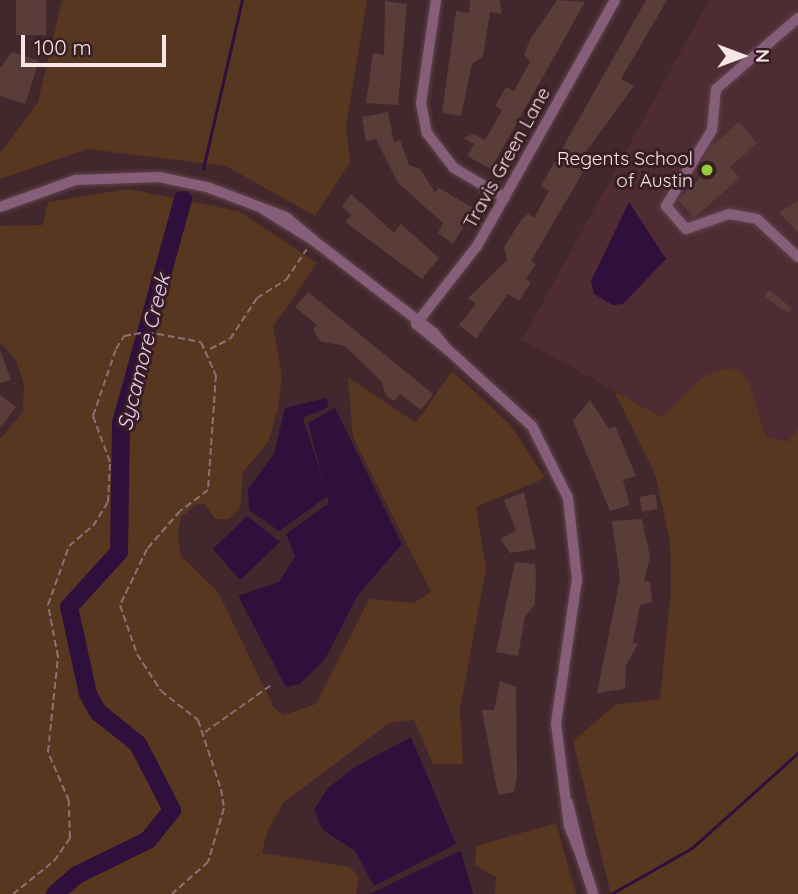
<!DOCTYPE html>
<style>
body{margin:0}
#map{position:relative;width:798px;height:894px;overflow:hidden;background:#42272d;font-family:Quicksand,sans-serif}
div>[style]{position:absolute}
.built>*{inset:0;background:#4f2c34}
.green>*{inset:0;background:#583721}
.water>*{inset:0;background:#2f103c}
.stream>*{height:2.5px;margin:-1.25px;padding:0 1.25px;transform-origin:1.25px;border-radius:1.25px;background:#2f103c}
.river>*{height:18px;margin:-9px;padding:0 9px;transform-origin:9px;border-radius:9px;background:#2f103c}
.building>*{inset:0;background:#5a3d38;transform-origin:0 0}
.path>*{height:2px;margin-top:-1px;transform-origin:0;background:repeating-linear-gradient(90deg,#897176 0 7px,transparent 0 10.5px)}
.roads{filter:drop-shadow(0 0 2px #5f454b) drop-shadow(0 0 2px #5f454b)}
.minor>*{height:10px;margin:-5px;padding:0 5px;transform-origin:5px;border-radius:5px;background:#865e79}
.dots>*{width:19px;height:19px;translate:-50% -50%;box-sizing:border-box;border:4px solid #381d23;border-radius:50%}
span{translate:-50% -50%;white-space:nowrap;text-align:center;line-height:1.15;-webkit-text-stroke:6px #381d23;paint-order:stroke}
.street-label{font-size:19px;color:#f8e5e8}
.poi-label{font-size:19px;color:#f8e5e8}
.right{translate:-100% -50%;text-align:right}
.water-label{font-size:21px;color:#eccefb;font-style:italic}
.north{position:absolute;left:707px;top:21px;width:70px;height:70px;-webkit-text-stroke:5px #381d23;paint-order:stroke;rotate:90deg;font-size:19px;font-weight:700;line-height:28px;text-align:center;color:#f8e5e8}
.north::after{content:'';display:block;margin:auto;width:24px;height:32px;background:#f8e5e8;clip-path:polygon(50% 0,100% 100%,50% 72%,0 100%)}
.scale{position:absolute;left:21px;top:35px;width:145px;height:32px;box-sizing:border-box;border:4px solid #f8e5e8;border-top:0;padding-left:9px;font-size:21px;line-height:24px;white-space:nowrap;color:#f8e5e8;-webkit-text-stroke:5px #381d23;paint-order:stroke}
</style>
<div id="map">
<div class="built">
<div style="clip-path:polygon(709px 0,798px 0,798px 491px,522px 340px)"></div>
</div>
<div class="green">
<div style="clip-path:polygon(62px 0,367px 0,346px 126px,350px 162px,315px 216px,226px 166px,87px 149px,0 179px,0 154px,38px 102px)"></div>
<div style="clip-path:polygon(128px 189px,239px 211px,317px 263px,273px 327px,282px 377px,278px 409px,268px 442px,243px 472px,240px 508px,229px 519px,215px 519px,205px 504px,197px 504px,181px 517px,178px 531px,180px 555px,218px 592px,274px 708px,284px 715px,316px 704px,369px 599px,414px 603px,431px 592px,353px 437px,348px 377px,416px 423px,452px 371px,510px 424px,545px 478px,476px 507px,486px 569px,460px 709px,463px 764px,433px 764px,414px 720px,389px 723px,283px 803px,267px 832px,262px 853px,350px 867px,359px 877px,356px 894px,0 894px,0 439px,23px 412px,24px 385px,16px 360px,0 342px,0 226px,43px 225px,48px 202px)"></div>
<div style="clip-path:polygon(728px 368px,741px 371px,749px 384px,766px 437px,787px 442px,798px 429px,798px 894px,611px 894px,573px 741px,615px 705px,660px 699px,671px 590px,670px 542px,655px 474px,614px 391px,662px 417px,703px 377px)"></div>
<div style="clip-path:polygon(556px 823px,576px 894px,495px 894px,496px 877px,475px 865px,476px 846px)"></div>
</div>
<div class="water">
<div style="clip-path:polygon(629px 202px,666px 259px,623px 304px,613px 305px,594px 294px,591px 281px)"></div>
<div style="clip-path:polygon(326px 398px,329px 407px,303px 418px,328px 496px,279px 531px,249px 510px,248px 489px,274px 454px,285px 408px)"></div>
<div style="clip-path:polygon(335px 408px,402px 544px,358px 595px,325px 659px,300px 684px,286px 687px,238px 596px,279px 582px,295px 556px,286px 534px,329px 503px,308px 423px)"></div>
<div style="clip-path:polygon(247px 516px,280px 542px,240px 580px,213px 549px)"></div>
<div style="clip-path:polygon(411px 737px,456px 844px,374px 886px,355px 851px,323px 830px,314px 810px,328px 788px,355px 767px)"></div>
<div style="clip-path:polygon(461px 851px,473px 894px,370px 894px,457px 852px)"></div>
</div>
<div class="stream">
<div style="left:203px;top:169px;width:173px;rotate:-77deg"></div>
<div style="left:611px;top:894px;width:93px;rotate:-29.6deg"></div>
<div style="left:692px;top:848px;width:142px;rotate:-41.9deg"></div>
</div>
<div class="river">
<div style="left:55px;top:894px;width:29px;rotate:-41deg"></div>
<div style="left:77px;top:875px;width:79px;rotate:-26.2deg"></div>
<div style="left:148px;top:840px;width:38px;rotate:-51deg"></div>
<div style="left:172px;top:810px;width:74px;rotate:-117.3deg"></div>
<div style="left:138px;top:744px;width:51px;rotate:-141.3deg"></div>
<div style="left:98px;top:712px;width:21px;rotate:-119deg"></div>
<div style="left:88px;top:694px;width:89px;rotate:-102.3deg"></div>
<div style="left:69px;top:607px;width:74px;rotate:-47.7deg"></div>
<div style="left:119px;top:552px;width:129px;rotate:-89.1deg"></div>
<div style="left:121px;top:423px;width:232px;rotate:-74.5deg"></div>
</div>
<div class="building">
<div style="left:16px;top:0;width:30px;height:35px"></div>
<div style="clip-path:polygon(470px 0,500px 0,502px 14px,490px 12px,483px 56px,472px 64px,461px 116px,442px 113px,456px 11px,469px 13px)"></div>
<div style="clip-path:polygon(557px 0,585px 2px,491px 169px,467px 156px,474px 144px,463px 138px,474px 134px,485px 140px,502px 110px,495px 106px,506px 87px,514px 91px,530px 62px,524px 54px,531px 38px)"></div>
<div style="clip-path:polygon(646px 0,667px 0,621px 79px,634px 86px,585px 153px,591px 156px,586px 167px,531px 261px,536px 264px,526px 279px,531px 282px,519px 301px,508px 294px,476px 339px,459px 325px,476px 304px,468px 298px,507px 260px,504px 247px,521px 220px,528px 214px,534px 218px,549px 191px,541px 186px)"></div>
<div style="clip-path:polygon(385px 1px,407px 4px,398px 105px,366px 103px,373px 53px,384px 55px)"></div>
<div style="clip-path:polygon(12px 52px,39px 61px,25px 104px,0 96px,0 68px)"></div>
<div style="clip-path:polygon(388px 112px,394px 142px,400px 140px,409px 165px,420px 169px,435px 192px,439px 188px,475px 209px,453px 244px,438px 233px,443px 223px,398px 183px,376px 139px,366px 141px,362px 117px)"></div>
<div style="clip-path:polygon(739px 122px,757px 143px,730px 167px,740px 178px,694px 218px,678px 200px,701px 177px,699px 166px,710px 148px)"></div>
<div style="clip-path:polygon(351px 194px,394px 233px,401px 224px,439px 258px,422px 279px,345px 222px,351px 215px,342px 206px)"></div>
<div style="clip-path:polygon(798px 201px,798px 233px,779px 212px)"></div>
<div style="clip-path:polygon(769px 290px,792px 308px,788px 313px,765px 297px)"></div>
<div style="clip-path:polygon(308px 292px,433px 394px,421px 410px,400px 394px,394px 401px,386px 395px,381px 381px,345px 346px,320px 341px,313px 330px,317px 325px,295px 307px)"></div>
<div style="clip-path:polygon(0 349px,11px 380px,0 383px)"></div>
<div style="clip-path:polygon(0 395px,16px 407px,0 428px)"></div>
<div style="clip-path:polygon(590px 400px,609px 429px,615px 426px,636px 476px,623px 480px,630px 505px,610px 511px,573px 421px)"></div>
<div style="clip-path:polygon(524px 492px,536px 549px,510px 553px,500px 539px,516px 530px,504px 500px)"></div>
<div style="left:655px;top:494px;width:15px;height:16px;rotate:79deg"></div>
<div style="clip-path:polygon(642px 519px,650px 557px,644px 581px,650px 582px,652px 602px,640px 605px,633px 643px,638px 644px,626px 665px,625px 689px,597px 693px,620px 579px,612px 521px)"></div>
<div style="clip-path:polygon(515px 562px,535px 564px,536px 573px,535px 604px,525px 617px,518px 656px,496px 652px)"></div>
<div style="clip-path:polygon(500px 681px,516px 687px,517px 778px,514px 792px,498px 795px,482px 710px,494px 710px)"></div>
</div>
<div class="path">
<div style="left:210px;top:349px;width:22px;rotate:-27deg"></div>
<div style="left:230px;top:339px;width:49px;rotate:-56.6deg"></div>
<div style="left:257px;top:298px;width:34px;rotate:-32deg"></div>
<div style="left:286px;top:280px;width:37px;rotate:-56deg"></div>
<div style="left:205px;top:732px;width:80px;rotate:-35.3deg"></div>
<div style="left:13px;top:894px;width:53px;rotate:-38.8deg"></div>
<div style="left:54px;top:861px;width:28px;rotate:-55deg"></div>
<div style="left:70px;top:838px;width:37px;rotate:-92deg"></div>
<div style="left:69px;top:801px;width:53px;rotate:-113.2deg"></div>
<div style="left:48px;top:752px;width:96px;rotate:-84deg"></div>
<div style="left:58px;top:657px;width:53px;rotate:-100.9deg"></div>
<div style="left:48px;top:605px;width:63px;rotate:-70.4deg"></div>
<div style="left:69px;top:546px;width:31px;rotate:-40deg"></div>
<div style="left:93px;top:526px;width:28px;rotate:-58deg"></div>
<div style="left:108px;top:502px;width:40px;rotate:-87.1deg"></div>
<div style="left:110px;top:462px;width:49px;rotate:-110.3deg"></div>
<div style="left:93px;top:416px;width:71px;rotate:-71.1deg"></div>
<div style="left:116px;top:349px;width:15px;rotate:-58deg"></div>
<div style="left:124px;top:336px;width:23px;rotate:-10deg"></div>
<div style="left:147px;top:332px;width:55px;rotate:10.5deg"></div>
<div style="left:201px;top:342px;width:36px;rotate:66deg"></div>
<div style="left:216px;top:375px;width:115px;rotate:94deg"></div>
<div style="left:208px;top:490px;width:35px;rotate:143deg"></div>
<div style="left:180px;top:511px;width:50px;rotate:131deg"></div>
<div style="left:147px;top:549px;width:62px;rotate:115.7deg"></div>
<div style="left:120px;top:605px;width:52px;rotate:70.9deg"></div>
<div style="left:137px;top:654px;width:44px;rotate:57deg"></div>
<div style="left:161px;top:691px;width:47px;rotate:38.1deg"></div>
<div style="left:198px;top:720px;width:73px;rotate:71.6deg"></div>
<div style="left:221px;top:789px;width:19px;rotate:81deg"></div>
<div style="left:224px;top:808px;width:56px;rotate:106.5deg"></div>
<div style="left:208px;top:862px;width:48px;rotate:138.4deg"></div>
</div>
<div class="roads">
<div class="minor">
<div style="left:436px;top:0;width:104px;rotate:98.3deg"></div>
<div style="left:421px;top:103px;width:31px;rotate:79deg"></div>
<div style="left:427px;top:133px;width:44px;rotate:52.4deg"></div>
<div style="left:454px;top:168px;width:59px;rotate:30.5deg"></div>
<div style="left:798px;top:18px;width:108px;rotate:139.1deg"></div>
<div style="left:716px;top:89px;width:41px;rotate:95.6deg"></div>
<div style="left:712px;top:130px;width:89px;rotate:121.2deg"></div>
<div style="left:666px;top:206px;width:30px;rotate:49deg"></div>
<div style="left:686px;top:229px;width:46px;rotate:-19.2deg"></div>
<div style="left:729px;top:214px;width:28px;rotate:10deg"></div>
<div style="left:757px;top:219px;width:56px;rotate:42.8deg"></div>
<div style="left:0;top:207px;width:81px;rotate:-19.6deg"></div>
<div style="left:76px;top:180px;width:83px;rotate:-2.1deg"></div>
<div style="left:159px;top:177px;width:49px;rotate:11.8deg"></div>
<div style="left:207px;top:187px;width:85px;rotate:20.8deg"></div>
<div style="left:286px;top:217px;width:35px;rotate:40deg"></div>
<div style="left:313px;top:240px;width:59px;rotate:-148.2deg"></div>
<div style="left:313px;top:240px;width:153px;rotate:37.5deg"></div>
<div style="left:434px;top:333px;width:21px;rotate:51deg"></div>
<div style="left:447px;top:349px;width:40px;rotate:-141deg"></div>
<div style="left:416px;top:324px;width:99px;rotate:-52deg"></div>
<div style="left:477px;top:246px;width:282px;rotate:-60.7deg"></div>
<div style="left:447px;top:349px;width:115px;rotate:42.2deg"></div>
<div style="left:532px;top:426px;width:80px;rotate:63.4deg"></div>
<div style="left:568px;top:498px;width:81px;rotate:83.7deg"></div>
<div style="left:577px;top:579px;width:146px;rotate:98.3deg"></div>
<div style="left:556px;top:723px;width:104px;rotate:82.8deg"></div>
<div style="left:569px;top:826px;width:32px;rotate:68deg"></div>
<div style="left:581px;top:856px;width:55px;rotate:-103.8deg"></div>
<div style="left:581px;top:856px;width:40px;rotate:72deg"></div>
</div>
</div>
<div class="dots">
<div style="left:707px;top:170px;background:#94cc3c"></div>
</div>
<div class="street-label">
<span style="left:507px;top:158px;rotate:-61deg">Travis Green Lane</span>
</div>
<div class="poi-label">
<span class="right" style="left:693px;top:170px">Regents School<br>of Austin</span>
</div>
<div class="water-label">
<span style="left:143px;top:352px;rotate:-76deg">Sycamore Creek</span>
</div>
<div class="north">N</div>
<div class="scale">100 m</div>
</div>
